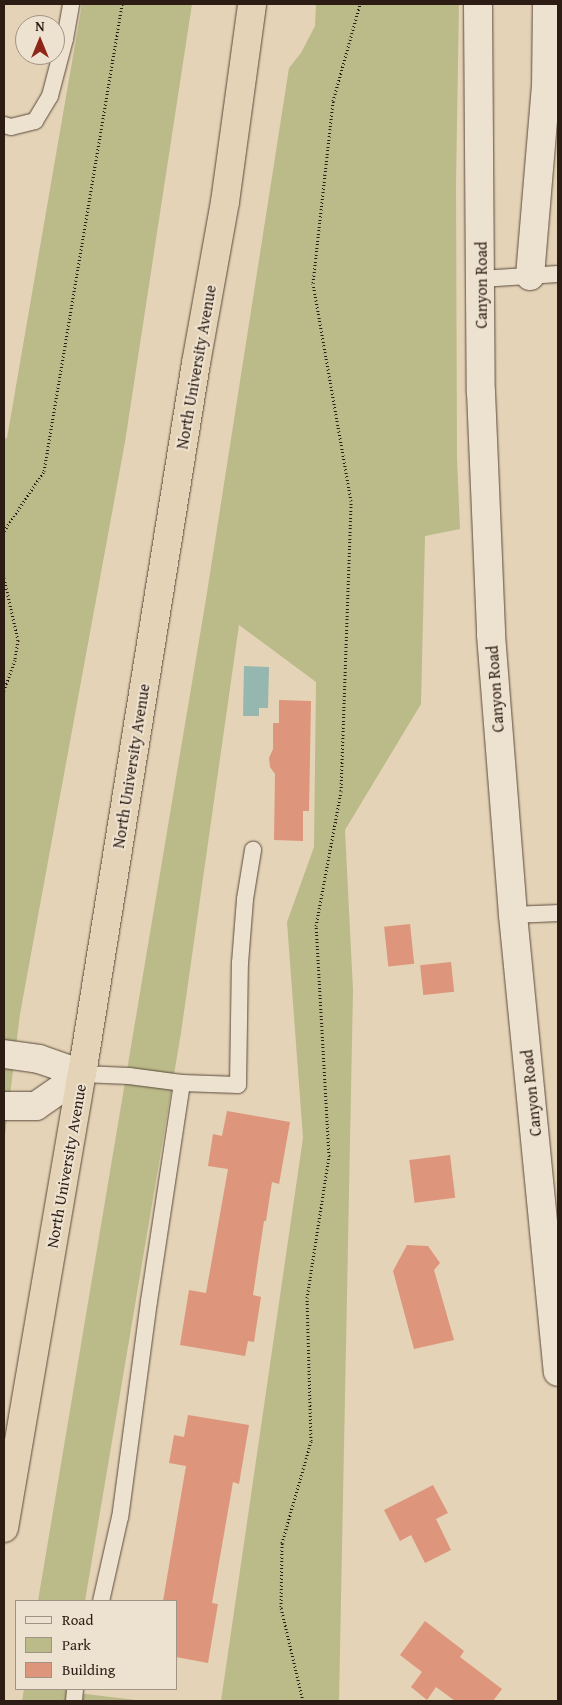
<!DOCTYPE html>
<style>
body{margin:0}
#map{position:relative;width:562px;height:1705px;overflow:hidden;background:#e4d3b6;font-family:"Gentium Book Plus",serif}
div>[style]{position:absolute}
.green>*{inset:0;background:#bbba89}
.water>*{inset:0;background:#95b7af}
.building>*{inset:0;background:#dd957b;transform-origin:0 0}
.path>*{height:3px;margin-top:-1.5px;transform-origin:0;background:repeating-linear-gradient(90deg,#2d1c14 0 1px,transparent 0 3.5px)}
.roads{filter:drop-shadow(0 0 1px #5b4a3c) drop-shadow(0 0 1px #5b4a3c)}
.lane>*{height:16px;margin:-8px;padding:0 8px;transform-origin:8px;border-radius:8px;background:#ede2d0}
.street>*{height:28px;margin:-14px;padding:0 14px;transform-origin:14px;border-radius:14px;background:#ede2d0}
.secondary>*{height:28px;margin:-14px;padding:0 14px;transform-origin:14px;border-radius:14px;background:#ede2d0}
.highway>*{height:28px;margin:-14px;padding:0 14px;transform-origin:14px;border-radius:14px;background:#e4d3b6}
span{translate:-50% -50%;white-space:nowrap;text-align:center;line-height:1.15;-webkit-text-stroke:4px #ede2d0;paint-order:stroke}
.street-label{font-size:16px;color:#2d1c14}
.frame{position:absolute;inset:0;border:5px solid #2d1c14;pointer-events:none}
.legend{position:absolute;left:15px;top:1600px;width:162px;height:90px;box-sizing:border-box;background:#ede2d0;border:1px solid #a09385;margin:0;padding:6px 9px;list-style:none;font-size:15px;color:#2d1c14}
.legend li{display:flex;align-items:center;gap:10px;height:25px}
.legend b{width:25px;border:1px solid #a09385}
.north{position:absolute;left:15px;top:15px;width:50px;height:50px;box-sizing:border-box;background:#ede2d0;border:1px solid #a09385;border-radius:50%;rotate:0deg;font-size:14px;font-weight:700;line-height:20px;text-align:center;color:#2d1c14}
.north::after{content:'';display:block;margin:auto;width:18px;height:22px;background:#8f2418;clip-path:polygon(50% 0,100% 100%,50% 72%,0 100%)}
</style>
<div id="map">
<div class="green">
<div style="clip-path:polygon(82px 4px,192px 4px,125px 442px,20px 1014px,4px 1144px,4px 439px,7px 438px)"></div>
<div style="clip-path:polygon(316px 4px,459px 4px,456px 183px,457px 458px,460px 529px,425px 536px,421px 704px,345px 830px,353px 990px,339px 1701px,221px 1701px,303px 1138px,287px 922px,314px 847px,316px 682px,239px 625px,181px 1033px,85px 1601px,38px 1601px,206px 599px,289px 68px,301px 53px,315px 26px)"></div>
<div style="clip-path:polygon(24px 1689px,70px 1689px,69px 1692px,144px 1701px,22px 1701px)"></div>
</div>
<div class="water">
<div style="clip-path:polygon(244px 666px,269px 667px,268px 708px,259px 708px,259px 716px,243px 716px)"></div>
</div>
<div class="building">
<div style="clip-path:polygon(279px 700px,311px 701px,309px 811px,303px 811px,303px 841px,274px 840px,275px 774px,270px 767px,269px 758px,273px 749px,273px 723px,279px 723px)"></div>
<div style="left:410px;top:924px;width:40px;height:26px;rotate:84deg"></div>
<div style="left:451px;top:962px;width:30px;height:31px;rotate:84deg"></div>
<div style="clip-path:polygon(227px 1111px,290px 1122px,279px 1184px,272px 1182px,266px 1221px,264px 1221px,253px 1295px,261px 1297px,254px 1342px,248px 1341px,245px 1356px,180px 1345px,189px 1290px,206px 1293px,228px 1169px,208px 1166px,213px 1134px,222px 1136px)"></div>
<div style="left:450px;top:1155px;width:43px;height:41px;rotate:83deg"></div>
<div style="clip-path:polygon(407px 1245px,428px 1246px,440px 1263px,434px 1270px,454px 1340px,414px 1349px,393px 1271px)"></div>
<div style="clip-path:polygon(188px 1415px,249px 1425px,239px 1484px,233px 1482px,212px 1603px,218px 1604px,208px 1663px,176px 1657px,176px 1601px,163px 1601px,186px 1466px,169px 1463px,174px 1435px,184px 1437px)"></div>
<div style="clip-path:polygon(433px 1485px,448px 1513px,436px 1519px,451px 1550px,425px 1563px,411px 1535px,400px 1541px,384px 1510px)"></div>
<div style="clip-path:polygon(425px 1621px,464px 1651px,460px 1657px,502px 1689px,493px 1701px,455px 1701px,436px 1687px,427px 1700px,411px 1687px,422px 1672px,400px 1655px)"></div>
</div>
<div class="path">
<div style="left:4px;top:531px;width:72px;rotate:-56.3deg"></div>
<div style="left:44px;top:471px;width:473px;rotate:-80.5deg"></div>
<div style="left:4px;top:578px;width:64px;rotate:77.3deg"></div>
<div style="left:18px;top:640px;width:20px;rotate:99deg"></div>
<div style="left:15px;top:660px;width:33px;rotate:110deg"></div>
<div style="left:303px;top:1701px;width:97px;rotate:-103.2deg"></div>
<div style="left:281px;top:1607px;width:64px;rotate:-89.1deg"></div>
<div style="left:282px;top:1543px;width:106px;rotate:-74.1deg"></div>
<div style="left:311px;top:1441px;width:143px;rotate:-91.6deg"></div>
<div style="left:307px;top:1298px;width:144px;rotate:-81.2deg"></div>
<div style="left:329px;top:1156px;width:230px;rotate:-93.2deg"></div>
<div style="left:316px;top:926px;width:137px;rotate:-79.5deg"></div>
<div style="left:341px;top:791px;width:290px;rotate:-88deg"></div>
<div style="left:351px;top:501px;width:221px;rotate:-99.9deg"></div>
<div style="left:313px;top:283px;width:183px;rotate:-83.7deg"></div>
<div style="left:333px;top:101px;width:101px;rotate:-74.4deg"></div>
</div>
<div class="roads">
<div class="lane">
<div style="left:4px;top:125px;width:7px;rotate:16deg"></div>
<div style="left:11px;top:127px;width:25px;rotate:-14deg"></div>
<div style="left:35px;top:121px;width:29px;rotate:-59deg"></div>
<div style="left:50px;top:96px;width:59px;rotate:-75.3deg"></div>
<div style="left:65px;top:39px;width:36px;rotate:-80deg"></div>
<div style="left:481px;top:279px;width:77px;rotate:-3.7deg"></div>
<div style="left:513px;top:915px;width:45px;rotate:-2.5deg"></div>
<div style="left:82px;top:1074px;width:47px;rotate:2.4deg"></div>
<div style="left:129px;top:1076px;width:53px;rotate:7.5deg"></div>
<div style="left:182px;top:1083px;width:220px;rotate:98.6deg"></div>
<div style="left:149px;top:1301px;width:218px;rotate:97.6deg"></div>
<div style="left:120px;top:1517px;width:86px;rotate:102.7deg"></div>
<div style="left:182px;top:1083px;width:56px;rotate:2deg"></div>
<div style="left:238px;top:1085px;width:122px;rotate:-89.1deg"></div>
<div style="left:240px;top:963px;width:64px;rotate:-85.5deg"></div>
<div style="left:245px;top:899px;width:50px;rotate:-80.7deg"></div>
<div style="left:74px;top:1701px;width:12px;rotate:-85deg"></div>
</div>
<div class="street">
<div style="left:530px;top:276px;width:190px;rotate:-85.2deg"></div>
<div style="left:546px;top:87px;width:83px;rotate:-89.3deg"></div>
</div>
<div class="secondary">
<div style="left:478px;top:4px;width:388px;rotate:89.6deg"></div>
<div style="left:481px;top:392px;width:243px;rotate:87.6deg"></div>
<div style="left:491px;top:635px;width:281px;rotate:85.5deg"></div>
<div style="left:513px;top:915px;width:459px;rotate:84.4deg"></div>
<div style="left:4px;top:1054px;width:35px;rotate:8deg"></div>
<div style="left:39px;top:1059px;width:46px;rotate:19.2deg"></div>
<div style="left:4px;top:1106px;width:32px"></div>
<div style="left:36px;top:1106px;width:56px;rotate:-34.8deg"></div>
</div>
<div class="highway">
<div style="left:4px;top:1528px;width:461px;rotate:-80.3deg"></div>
<div style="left:82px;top:1074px;width:720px;rotate:-80.89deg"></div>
<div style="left:196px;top:363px;width:164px;rotate:-79.8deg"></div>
<div style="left:225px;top:202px;width:200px;rotate:-82.2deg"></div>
</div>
</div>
<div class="street-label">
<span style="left:481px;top:285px;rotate:-90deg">Canyon Road</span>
<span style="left:196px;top:367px;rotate:-80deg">North University Avenue</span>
<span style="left:495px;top:689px;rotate:-94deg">Canyon Road</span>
<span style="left:131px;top:766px;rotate:-81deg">North University Avenue</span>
<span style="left:531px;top:1093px;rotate:-96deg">Canyon Road</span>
<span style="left:66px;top:1166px;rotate:-80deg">North University Avenue</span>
</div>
<div class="frame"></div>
<ul class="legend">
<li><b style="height:6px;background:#ede2d0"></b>Road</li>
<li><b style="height:14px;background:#bbba89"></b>Park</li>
<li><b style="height:14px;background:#dd957b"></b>Building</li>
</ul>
<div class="north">N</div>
</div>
